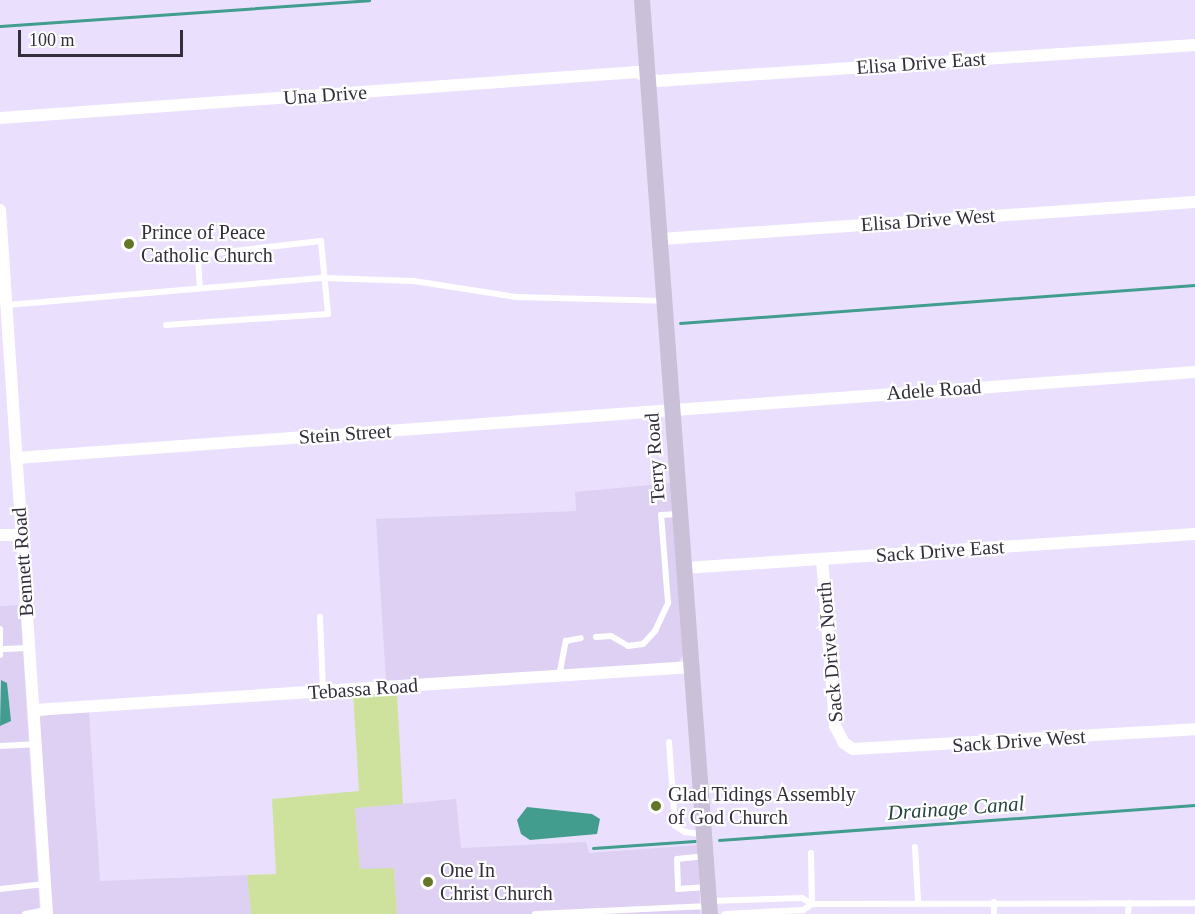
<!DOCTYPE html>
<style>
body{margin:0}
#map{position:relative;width:1195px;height:914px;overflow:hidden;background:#eae0fd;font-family:"Times New Roman",serif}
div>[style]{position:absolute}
.built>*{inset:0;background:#ddd0f2}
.green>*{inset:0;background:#cee29e}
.water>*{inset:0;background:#429d8f}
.stream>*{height:3px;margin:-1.5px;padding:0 1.5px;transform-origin:1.5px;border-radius:1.5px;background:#429d8f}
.lane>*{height:6px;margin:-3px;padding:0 3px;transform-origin:3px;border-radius:3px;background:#fff}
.street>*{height:12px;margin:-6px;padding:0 6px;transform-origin:6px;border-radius:6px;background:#fff}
.secondary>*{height:16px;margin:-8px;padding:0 8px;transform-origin:8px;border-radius:8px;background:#cac0d8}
.dots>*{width:16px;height:16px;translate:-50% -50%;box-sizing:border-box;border:3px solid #fff;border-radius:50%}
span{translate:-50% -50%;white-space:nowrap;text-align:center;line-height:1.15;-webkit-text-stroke:4.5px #fff;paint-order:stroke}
.street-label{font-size:20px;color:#332e3c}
.poi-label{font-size:20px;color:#332e3c}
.left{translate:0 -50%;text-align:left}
.water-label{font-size:21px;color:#28443f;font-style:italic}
.scale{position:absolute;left:18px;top:30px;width:165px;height:27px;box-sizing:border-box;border:3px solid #332e3c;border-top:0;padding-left:8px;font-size:18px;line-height:21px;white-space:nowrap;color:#332e3c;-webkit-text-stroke:4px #fff;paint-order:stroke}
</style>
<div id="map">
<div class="built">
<div style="clip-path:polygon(672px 483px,685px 652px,678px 663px,386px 681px,376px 519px,576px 511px,575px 492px)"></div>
<div style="clip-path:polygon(20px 605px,40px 914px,0 914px,0 606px)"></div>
<div style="clip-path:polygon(89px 712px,100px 881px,247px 875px,251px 914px,51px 914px,38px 726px,40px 717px,48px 715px)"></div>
<div style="clip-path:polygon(456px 799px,461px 848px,586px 842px,589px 853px,698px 845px,700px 914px,397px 914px,394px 869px,360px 869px,355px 808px)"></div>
</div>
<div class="green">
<div style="clip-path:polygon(397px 693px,403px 804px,355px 808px,360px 869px,394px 868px,397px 914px,251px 914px,247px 875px,276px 874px,272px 799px,359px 791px,353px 694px)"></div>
</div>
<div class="water">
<div style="clip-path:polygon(1px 680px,7px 683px,11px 721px,0 726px)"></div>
<div style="clip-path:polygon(527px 807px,592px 814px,600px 819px,597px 834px,530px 840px,521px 834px,517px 820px)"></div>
</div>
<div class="stream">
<div style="left:0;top:26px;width:370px;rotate:-4deg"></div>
<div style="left:680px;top:323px;width:516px;rotate:-4.22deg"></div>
<div style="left:719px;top:840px;width:477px;rotate:-4.2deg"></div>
<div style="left:593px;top:848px;width:102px;rotate:-3.9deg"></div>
</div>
<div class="lane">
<div style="left:7px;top:305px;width:318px;rotate:-4.9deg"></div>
<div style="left:324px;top:278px;width:90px;rotate:1.9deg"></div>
<div style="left:414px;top:281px;width:103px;rotate:8.9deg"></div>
<div style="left:516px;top:297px;width:148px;rotate:1.5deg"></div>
<div style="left:166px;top:325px;width:162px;rotate:-3.9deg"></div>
<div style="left:328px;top:314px;width:73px;rotate:-95.5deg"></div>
<div style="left:321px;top:241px;width:124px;rotate:173.5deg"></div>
<div style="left:198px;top:255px;width:33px;rotate:87deg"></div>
<div style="left:320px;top:617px;width:74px;rotate:87.7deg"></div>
<div style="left:0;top:629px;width:26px;rotate:90deg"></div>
<div style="left:596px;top:637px;width:15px;rotate:-4deg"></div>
<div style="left:611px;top:636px;width:20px;rotate:30deg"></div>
<div style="left:628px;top:646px;width:15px;rotate:-8deg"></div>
<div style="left:643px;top:644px;width:18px;rotate:-47deg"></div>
<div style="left:655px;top:631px;width:31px;rotate:-65deg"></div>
<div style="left:668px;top:603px;width:88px;rotate:-94.5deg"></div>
<div style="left:661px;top:515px;width:19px;rotate:-3deg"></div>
<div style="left:3px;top:649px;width:26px;rotate:-2deg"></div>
<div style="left:559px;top:676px;width:36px;rotate:-79deg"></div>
<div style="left:566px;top:641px;width:15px;rotate:-11deg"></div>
<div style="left:669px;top:742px;width:84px;rotate:85.9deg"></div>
<div style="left:675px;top:826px;width:12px;rotate:31deg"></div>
<div style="left:685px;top:832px;width:16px;rotate:7deg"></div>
<div style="left:0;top:746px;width:35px;rotate:-3deg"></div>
<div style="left:915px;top:847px;width:54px;rotate:86.8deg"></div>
<div style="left:811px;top:853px;width:51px;rotate:88.9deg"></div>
<div style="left:812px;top:904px;width:383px;rotate:-0.1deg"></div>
<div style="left:705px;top:856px;width:28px;rotate:174deg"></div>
<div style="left:677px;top:859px;width:30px;rotate:88deg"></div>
<div style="left:678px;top:889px;width:30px;rotate:-4deg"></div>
<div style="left:0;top:889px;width:45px;rotate:-6.3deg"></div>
<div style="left:709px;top:901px;width:93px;rotate:-1.8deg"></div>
<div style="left:802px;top:898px;width:12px;rotate:31deg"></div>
<div style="left:812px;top:904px;width:11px;rotate:146deg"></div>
<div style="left:803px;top:910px;width:78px;rotate:177.1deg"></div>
<div style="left:994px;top:902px;width:12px;rotate:90deg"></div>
<div style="left:25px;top:914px;width:21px;rotate:-11deg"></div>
<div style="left:535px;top:914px;width:174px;rotate:-2.6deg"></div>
<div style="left:1128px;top:914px;width:11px;rotate:-85deg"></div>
</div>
<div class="street">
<div style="left:0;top:118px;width:639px;rotate:-4.13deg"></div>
<div style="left:637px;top:72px;width:22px;rotate:24deg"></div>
<div style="left:657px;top:81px;width:539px;rotate:-3.83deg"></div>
<div style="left:0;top:210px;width:706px;rotate:86.18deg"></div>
<div style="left:661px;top:239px;width:535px;rotate:-3.96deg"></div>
<div style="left:16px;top:458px;width:1182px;rotate:-4.17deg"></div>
<div style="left:0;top:535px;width:22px"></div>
<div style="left:822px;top:559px;width:168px;rotate:85.5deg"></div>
<div style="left:835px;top:726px;width:19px;rotate:62deg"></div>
<div style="left:844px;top:743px;width:11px;rotate:34deg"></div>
<div style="left:853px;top:749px;width:343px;rotate:-3.3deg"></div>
<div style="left:685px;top:568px;width:511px;rotate:-3.81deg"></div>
<div style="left:34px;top:710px;width:659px;rotate:-3.74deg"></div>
</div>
<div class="secondary">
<div style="left:642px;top:0;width:917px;rotate:85.75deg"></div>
</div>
<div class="dots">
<div style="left:129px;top:244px;background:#637726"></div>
<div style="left:656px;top:806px;background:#637726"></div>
<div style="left:428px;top:882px;background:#637726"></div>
</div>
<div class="street-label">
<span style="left:921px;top:63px;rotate:-4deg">Elisa Drive East</span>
<span style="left:325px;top:95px;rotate:-4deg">Una Drive</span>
<span style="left:928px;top:220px;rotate:-4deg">Elisa Drive West</span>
<span style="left:934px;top:390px;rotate:-4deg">Adele Road</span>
<span style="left:345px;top:434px;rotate:-4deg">Stein Street</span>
<span style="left:655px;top:458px;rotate:-94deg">Terry Road</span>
<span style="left:940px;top:551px;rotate:-4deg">Sack Drive East</span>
<span style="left:23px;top:562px;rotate:-94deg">Bennett Road</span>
<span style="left:830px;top:652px;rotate:-95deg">Sack Drive North</span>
<span style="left:363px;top:689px;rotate:-4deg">Tebassa Road</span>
<span style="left:1019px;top:741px;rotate:-4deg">Sack Drive West</span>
</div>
<div class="poi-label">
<span class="left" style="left:141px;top:244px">Prince of Peace<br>Catholic Church</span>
<span class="left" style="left:668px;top:806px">Glad Tidings Assembly<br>of God Church</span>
<span class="left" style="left:440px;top:882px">One In<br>Christ Church</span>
</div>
<div class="water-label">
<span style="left:956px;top:808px;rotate:-4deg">Drainage Canal</span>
</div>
<div class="scale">100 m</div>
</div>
